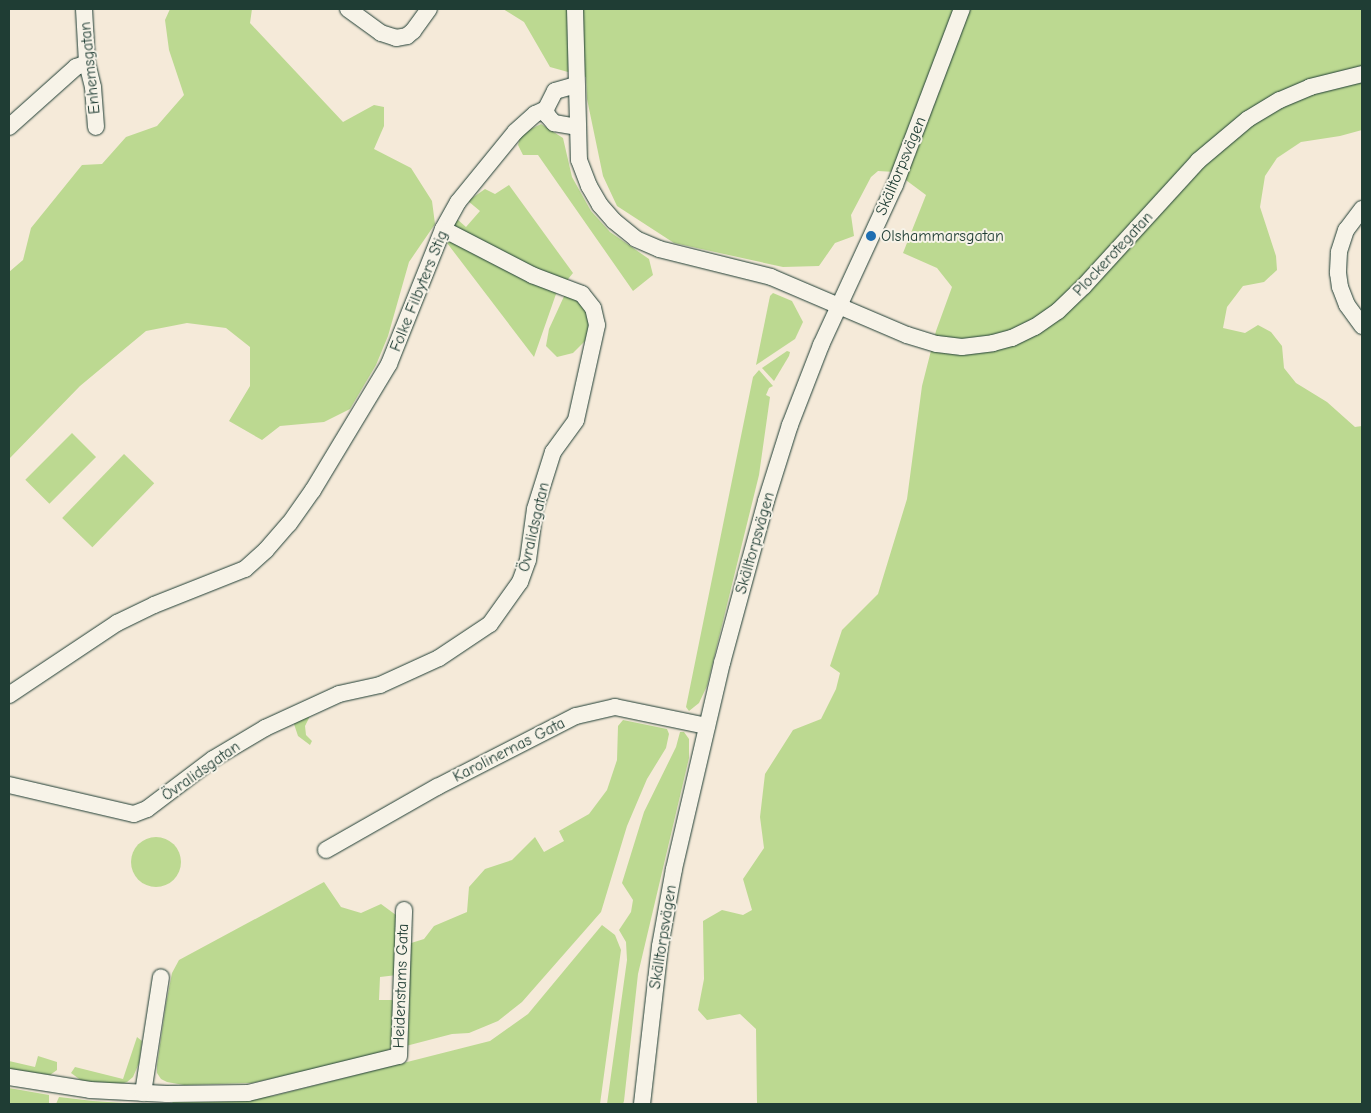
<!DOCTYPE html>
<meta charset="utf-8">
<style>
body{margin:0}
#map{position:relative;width:1371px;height:1113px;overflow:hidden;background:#f5ead9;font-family:"Comic Neue",sans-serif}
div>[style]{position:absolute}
.green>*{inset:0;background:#bcd991;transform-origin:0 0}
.round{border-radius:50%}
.roads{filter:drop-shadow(0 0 1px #1f3d34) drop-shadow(0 0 1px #1f3d34)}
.minor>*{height:16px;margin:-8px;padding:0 8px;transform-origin:8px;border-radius:8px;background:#f7f3e8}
.dots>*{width:14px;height:14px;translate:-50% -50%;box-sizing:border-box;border:2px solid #f7f3e8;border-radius:50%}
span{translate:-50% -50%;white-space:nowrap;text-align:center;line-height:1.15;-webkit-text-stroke:4px #f7f3e8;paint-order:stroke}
.street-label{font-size:16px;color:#1f3d34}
.poi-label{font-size:16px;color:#1f3d34}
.left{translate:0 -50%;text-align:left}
.frame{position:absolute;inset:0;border:10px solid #1f3d34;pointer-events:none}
</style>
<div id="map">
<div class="green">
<div style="clip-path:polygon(170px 9px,252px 9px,250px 23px,343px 122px,374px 105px,384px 107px,384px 126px,374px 149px,411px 168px,432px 201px,435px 224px,409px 262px,388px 336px,376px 365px,350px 409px,324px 422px,280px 426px,262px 440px,229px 421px,250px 386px,250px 347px,226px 328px,187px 323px,146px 331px,80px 386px,9px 459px,9px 272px,23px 260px,31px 228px,82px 165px,102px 164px,126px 137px,157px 126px,184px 95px,169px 50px,165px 20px)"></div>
<div style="clip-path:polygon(503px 9px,1362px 9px,1362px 130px,1340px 136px,1301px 142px,1277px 158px,1265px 176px,1260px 207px,1276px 256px,1277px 270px,1264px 282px,1243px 286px,1227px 307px,1223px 328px,1245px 333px,1258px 325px,1271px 332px,1282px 346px,1284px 368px,1296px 383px,1327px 402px,1355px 427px,1362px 426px,1362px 1104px,757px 1104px,756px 1029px,740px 1014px,707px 1020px,698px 1010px,704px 979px,703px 921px,722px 910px,743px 915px,752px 910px,743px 879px,764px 848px,760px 817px,765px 774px,793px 730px,821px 719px,836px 689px,840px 673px,830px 666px,842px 630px,878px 594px,907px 499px,922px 386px,936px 331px,952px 287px,937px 268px,903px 253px,926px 195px,895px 172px,878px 171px,871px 177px,851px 215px,854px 236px,835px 243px,819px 266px,783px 267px,674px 243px,617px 206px,603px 176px,587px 99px,586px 77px,550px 67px,524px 22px)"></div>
<div style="clip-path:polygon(541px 124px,563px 138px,572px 177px,591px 211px,610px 232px,649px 259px,653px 275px,633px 291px,538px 155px,523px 155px,518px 145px,521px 134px)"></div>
<div style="clip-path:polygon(509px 185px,573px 273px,556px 294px,534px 357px,444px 239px,452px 221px,458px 220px,466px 227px,480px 211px,468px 201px,485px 189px,495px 194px)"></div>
<div style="clip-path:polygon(566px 292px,582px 297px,591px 319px,585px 341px,573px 353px,557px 357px,546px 346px,549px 329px)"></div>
<div style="clip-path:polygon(773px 293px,792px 301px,803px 322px,795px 339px,756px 365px,770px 296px)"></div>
<div style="clip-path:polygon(787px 351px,790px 352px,789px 356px,774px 381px,762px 368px)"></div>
<div style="clip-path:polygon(759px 370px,773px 386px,769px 388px,766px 395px,770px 397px,759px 475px,707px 686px,699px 703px,689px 711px,686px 707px,753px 377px)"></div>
<div style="left:72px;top:433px;width:34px;height:66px;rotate:45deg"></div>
<div style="left:124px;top:454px;width:42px;height:89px;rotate:44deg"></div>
<div style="clip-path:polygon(310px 716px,305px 726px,306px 735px,312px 741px,310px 745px,298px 736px,294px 724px,294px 720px)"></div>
<div style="clip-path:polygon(623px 720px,667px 729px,669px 734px,666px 748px,647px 779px,627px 826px,601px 912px,522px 1002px,498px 1021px,469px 1033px,452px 1034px,402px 1047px,408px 944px,424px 939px,434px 926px,467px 912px,469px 887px,485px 869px,512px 860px,535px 837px,544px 852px,564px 841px,559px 831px,589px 814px,607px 790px,617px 760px,618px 726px)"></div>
<div style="clip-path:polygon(680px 732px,684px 732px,689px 739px,689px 758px,638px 974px,624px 1101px,623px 1104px,607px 1104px,627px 960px,626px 942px,619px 930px,631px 912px,633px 900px,622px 883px,644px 812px,676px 747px)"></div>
<div class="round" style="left:131px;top:837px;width:50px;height:50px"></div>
<div style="clip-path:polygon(324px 882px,341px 907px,361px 913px,381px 904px,400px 918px,397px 975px,380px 977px,379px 1000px,392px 1000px,396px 1005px,395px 1042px,391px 1048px,382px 1054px,252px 1083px,184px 1085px,167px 1082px,161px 1079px,157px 1073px,157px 1065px,166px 1004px,172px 973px,179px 960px)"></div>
<div style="clip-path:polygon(602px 925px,615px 935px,621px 950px,600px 1104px,171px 1104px,174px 1101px,273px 1096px,490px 1041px,528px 1014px)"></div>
<div style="clip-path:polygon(137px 1037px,142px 1041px,139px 1063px,133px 1077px,127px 1082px,121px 1084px,82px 1081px,71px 1073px,75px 1067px,123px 1079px)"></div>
<div style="clip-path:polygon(38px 1056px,57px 1062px,57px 1070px,50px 1075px,9px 1069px,9px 1061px,35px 1067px)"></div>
<div style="clip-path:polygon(9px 1088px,49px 1095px,49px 1104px,9px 1104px)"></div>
<div style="clip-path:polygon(59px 1097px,93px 1101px,138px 1104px,56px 1104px)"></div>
</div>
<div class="roads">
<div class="minor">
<div style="left:84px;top:9px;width:54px;rotate:86.8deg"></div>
<div style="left:87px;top:63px;width:25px;rotate:76deg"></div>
<div style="left:93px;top:87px;width:40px;rotate:85.7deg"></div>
<div style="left:348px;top:9px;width:41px;rotate:36deg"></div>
<div style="left:381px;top:33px;width:16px;rotate:18deg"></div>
<div style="left:396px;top:38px;width:11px;rotate:-10deg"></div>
<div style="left:407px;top:36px;width:8px;rotate:-40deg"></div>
<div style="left:413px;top:31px;width:27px;rotate:-54deg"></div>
<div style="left:575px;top:9px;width:151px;rotate:88.5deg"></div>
<div style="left:579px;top:160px;width:28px;rotate:69deg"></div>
<div style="left:589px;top:186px;width:22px;rotate:60deg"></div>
<div style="left:600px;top:205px;width:21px;rotate:49deg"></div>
<div style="left:614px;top:221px;width:28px;rotate:39deg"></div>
<div style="left:636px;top:239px;width:25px;rotate:23deg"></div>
<div style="left:659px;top:249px;width:115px;rotate:14deg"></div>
<div style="left:771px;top:277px;width:148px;rotate:23.1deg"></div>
<div style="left:907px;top:335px;width:31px;rotate:17deg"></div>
<div style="left:937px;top:344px;width:25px;rotate:7deg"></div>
<div style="left:962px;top:347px;width:31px;rotate:-7deg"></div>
<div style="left:993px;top:343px;width:20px;rotate:-15deg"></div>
<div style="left:1012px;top:338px;width:25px;rotate:-26deg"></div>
<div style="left:1035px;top:327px;width:28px;rotate:-35deg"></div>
<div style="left:1058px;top:311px;width:36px;rotate:-44deg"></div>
<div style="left:1084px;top:286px;width:169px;rotate:-47.6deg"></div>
<div style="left:1198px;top:161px;width:65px;rotate:-40deg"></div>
<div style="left:1248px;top:119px;width:37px;rotate:-31deg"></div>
<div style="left:1280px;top:100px;width:33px;rotate:-23deg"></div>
<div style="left:1310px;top:87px;width:54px;rotate:-14deg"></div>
<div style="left:576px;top:85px;width:22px;rotate:164deg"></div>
<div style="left:555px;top:91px;width:20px;rotate:117deg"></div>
<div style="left:546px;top:109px;width:6px;rotate:81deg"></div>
<div style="left:547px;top:115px;width:11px;rotate:49deg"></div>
<div style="left:554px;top:123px;width:23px;rotate:10deg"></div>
<div style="left:9px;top:127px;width:90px;rotate:-41.8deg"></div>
<div style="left:76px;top:67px;width:12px;rotate:-20deg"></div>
<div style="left:1362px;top:209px;width:26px;rotate:127deg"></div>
<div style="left:1346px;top:230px;width:23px;rotate:108deg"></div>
<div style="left:1339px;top:252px;width:21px;rotate:93deg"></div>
<div style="left:1338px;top:273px;width:14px;rotate:82deg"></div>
<div style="left:1340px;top:287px;width:19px;rotate:69deg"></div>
<div style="left:1347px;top:305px;width:26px;rotate:54deg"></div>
<div style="left:9px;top:695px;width:130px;rotate:-33.7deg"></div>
<div style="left:117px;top:623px;width:41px;rotate:-25.9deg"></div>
<div style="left:154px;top:605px;width:98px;rotate:-21.6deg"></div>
<div style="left:245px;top:569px;width:28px;rotate:-42deg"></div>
<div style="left:266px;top:550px;width:35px;rotate:-49deg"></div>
<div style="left:289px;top:524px;width:42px;rotate:-54.8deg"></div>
<div style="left:313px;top:490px;width:147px;rotate:-58.9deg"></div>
<div style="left:389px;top:364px;width:145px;rotate:-68.2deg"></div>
<div style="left:443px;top:229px;width:31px;rotate:-61deg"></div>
<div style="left:458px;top:202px;width:90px;rotate:-50.8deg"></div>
<div style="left:515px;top:132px;width:27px;rotate:-42deg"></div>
<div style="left:535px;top:114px;width:12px;rotate:-24deg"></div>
<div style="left:9px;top:785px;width:128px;rotate:13.1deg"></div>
<div style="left:134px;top:814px;width:14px;rotate:-21deg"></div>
<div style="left:147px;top:809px;width:83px;rotate:-37.1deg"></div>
<div style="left:213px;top:759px;width:61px;rotate:-30.8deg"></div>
<div style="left:265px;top:728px;width:81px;rotate:-24.7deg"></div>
<div style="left:339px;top:694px;width:42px;rotate:-12.4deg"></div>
<div style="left:380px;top:685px;width:65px;rotate:-24.6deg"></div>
<div style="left:439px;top:658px;width:61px;rotate:-33.7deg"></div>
<div style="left:490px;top:624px;width:52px;rotate:-54.5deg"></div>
<div style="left:520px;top:582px;width:23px;rotate:-70deg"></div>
<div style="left:528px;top:560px;width:51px;rotate:-82.2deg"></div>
<div style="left:535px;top:509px;width:60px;rotate:-72.5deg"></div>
<div style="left:553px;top:452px;width:39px;rotate:-54deg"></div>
<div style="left:576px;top:420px;width:97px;rotate:-77.5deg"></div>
<div style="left:597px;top:325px;width:17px;rotate:-103deg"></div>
<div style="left:593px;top:308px;width:18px;rotate:-128deg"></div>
<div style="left:582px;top:294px;width:53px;rotate:-159.2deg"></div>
<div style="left:532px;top:275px;width:100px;rotate:-152.7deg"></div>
<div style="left:326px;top:850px;width:128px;rotate:-29.6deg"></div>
<div style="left:437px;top:787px;width:156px;rotate:-27.1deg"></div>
<div style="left:576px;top:716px;width:40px;rotate:-13deg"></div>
<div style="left:615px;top:707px;width:94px;rotate:11.7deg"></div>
<div style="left:9px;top:1077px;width:82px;rotate:9.1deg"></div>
<div style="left:90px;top:1090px;width:77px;rotate:3deg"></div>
<div style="left:167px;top:1094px;width:81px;rotate:-0.7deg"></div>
<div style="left:248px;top:1093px;width:155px;rotate:-13.8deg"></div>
<div style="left:399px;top:1056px;width:146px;rotate:-88deg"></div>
<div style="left:143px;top:1093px;width:117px;rotate:-81.2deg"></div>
<div style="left:642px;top:1104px;width:159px;rotate:-83.5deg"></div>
<div style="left:660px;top:946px;width:78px;rotate:-79.7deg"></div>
<div style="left:674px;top:869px;width:212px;rotate:-76.9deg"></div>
<div style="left:722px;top:663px;width:168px;rotate:-74.8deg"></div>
<div style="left:766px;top:501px;width:80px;rotate:-72.5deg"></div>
<div style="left:790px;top:425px;width:86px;rotate:-68.8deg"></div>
<div style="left:821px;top:345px;width:176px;rotate:-65.2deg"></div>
<div style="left:895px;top:185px;width:188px;rotate:-69.2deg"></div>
</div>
</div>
<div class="dots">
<div style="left:871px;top:236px;background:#1f6fb2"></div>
</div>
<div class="street-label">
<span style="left:90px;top:68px;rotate:-96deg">Enhemsgatan</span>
<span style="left:901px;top:166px;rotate:-67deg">Skälltorpsvägen</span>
<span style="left:1113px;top:254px;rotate:-47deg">Plockerotegatan</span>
<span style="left:419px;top:291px;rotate:-68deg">Folke Filbyters Stig</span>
<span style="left:534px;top:527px;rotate:-77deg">Övralidsgatan</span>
<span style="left:755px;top:543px;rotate:-74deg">Skälltorpsvägen</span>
<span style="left:509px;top:750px;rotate:-27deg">Karolinernas Gata</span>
<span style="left:201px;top:771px;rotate:-35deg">Övralidsgatan</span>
<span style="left:663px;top:937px;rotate:-81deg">Skälltorpsvägen</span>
<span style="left:401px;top:986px;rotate:-88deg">Heidenstams Gata</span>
</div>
<div class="poi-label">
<span class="left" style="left:881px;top:236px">Olshammarsgatan</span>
</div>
<div class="frame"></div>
</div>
